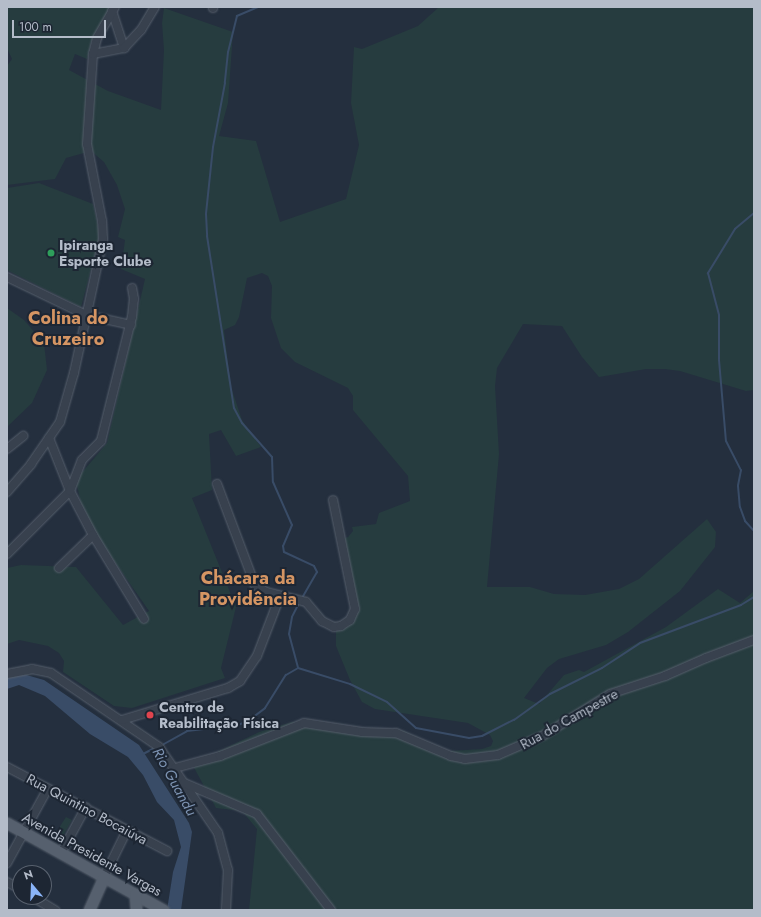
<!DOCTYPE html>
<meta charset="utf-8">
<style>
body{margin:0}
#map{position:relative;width:761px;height:917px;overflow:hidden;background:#242f3e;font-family:Jost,sans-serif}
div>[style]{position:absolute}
.green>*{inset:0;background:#263c3f}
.water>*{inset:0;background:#394c67}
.stream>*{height:2px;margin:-1px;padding:0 1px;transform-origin:1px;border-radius:1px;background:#394c67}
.roads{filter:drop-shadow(0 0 1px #565f6c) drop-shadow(0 0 1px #565f6c)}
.minor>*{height:8px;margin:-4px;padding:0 4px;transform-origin:4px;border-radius:4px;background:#38414e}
.major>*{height:11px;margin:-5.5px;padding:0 5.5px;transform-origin:5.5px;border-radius:5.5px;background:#56606e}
.dots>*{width:11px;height:11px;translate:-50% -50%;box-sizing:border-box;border:2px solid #1d2633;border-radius:50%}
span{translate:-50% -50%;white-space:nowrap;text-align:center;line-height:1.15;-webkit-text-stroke:4px #1d2633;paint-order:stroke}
.poi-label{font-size:14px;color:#b4bcc9;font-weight:700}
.left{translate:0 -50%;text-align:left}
.street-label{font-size:14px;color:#b4bcc9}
.water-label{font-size:15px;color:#7c92b1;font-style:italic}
.district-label{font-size:18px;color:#d59563;font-weight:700}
.frame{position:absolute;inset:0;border:8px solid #b4bcc9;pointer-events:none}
.north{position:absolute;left:12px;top:865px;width:40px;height:40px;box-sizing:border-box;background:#1d2633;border:1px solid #59626f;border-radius:50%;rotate:341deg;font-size:11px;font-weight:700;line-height:16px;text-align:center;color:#b4bcc9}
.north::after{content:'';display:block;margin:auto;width:14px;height:18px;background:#8ab4f8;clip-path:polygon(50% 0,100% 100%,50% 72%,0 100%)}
.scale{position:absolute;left:12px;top:20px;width:94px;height:18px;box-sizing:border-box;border:2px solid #b4bcc9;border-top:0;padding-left:5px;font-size:12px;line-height:14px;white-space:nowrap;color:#b4bcc9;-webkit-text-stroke:3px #1d2633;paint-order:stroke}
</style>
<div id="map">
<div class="green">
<div style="clip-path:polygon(7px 7px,112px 7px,91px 42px,87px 59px,75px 54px,69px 70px,108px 91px,161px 110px,164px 50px,162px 23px,164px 8px,233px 32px,228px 103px,219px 136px,256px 141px,280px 222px,346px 199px,359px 145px,351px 103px,354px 47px,362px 49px,418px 26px,439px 7px,754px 7px,754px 390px,746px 391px,680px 371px,665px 369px,646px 369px,599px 377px,582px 357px,562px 326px,523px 324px,497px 368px,495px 386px,499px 454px,487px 587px,530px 587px,554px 594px,585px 595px,619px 589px,639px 579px,707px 519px,716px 532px,715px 547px,680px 591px,628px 632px,606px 645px,559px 659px,547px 668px,524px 698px,539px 704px,564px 675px,579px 670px,584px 672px,666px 627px,718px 589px,740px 603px,754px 591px,754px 910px,249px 910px,257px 829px,242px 811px,216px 808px,192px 764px,259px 732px,292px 722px,312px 721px,378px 732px,391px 729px,404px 731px,434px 747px,450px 751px,482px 749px,491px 746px,493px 741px,490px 735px,468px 723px,375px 709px,362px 702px,350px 680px,336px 646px,336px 625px,346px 618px,352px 606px,339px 540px,348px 537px,353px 531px,352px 527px,376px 524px,379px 513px,410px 501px,408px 476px,353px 410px,353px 396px,348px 388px,295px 362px,281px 348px,271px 318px,272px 286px,268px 276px,262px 273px,247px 278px,239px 317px,235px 325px,224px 330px,231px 387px,242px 420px,261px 447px,236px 456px,221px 430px,209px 434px,212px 490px,192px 498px,236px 607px,221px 668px,225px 678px,132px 708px,114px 706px,63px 672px,64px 661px,59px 653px,48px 646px,19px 640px,7px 644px,7px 568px,21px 565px,76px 567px,123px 625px,149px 611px,96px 535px,81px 504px,77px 485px,79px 476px,107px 443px,145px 279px,121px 269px,125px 240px,118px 237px,125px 209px,117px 185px,104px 162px,91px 151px,66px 158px,55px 179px,7px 185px,7px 66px,12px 59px,7px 48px)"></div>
<div style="clip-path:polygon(39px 183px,93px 204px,100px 235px,81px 307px,7px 270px,7px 188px)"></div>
<div style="clip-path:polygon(7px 308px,24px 320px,44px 343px,47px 370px,32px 403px,7px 427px)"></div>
<div style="clip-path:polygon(66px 817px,72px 820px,59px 843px,33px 828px,37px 820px,57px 831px)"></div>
</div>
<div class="water">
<div style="clip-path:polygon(23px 674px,44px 680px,139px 745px,189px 823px,192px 832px,181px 910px,167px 910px,173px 872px,181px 847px,174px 820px,157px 802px,143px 775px,128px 757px,90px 734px,45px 696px,19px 685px,7px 689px,7px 676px)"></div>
</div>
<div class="stream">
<div style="left:258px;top:7px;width:23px;rotate:157deg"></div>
<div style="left:237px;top:16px;width:37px;rotate:104deg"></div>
<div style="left:228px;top:52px;width:31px;rotate:96deg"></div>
<div style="left:225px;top:83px;width:65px;rotate:100.6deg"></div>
<div style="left:213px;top:147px;width:67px;rotate:96deg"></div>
<div style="left:206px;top:214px;width:22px;rotate:87deg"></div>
<div style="left:207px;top:236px;width:174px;rotate:81.1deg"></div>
<div style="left:234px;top:408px;width:17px;rotate:62deg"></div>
<div style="left:242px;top:423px;width:45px;rotate:48.6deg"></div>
<div style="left:272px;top:457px;width:25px;rotate:88deg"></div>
<div style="left:273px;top:482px;width:47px;rotate:66.2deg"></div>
<div style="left:292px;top:525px;width:23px;rotate:113deg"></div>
<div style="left:283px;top:546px;width:6px;rotate:81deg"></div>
<div style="left:284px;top:552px;width:33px;rotate:25deg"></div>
<div style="left:314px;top:566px;width:7px;rotate:63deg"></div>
<div style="left:317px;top:572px;width:28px;rotate:120deg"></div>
<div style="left:754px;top:213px;width:25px;rotate:140deg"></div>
<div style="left:735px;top:229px;width:52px;rotate:121.5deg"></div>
<div style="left:708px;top:273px;width:43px;rotate:75.3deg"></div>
<div style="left:719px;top:315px;width:45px;rotate:90deg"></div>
<div style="left:719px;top:360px;width:81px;rotate:85.1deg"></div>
<div style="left:726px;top:441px;width:33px;rotate:63deg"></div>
<div style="left:741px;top:470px;width:16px;rotate:101deg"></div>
<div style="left:738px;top:486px;width:21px;rotate:85deg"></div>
<div style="left:740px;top:507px;width:15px;rotate:70deg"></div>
<div style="left:745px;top:521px;width:13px;rotate:48deg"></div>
<div style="left:298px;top:605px;width:13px;rotate:117deg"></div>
<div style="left:292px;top:617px;width:17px;rotate:100deg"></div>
<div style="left:289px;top:634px;width:35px;rotate:75deg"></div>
<div style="left:164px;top:744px;width:26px;rotate:-29deg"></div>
<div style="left:187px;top:731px;width:51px;rotate:-6.7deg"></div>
<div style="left:238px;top:725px;width:11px;rotate:-22deg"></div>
<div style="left:248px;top:721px;width:21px;rotate:-37deg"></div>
<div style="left:265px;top:708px;width:39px;rotate:-58deg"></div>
<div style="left:286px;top:675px;width:14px;rotate:-30deg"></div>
<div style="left:298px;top:668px;width:54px;rotate:17.1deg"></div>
<div style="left:350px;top:684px;width:41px;rotate:25.9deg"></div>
<div style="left:387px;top:702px;width:39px;rotate:42deg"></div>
<div style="left:416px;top:728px;width:54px;rotate:10.7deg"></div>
<div style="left:469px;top:738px;width:13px;rotate:-9deg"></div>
<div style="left:482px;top:736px;width:36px;rotate:-27deg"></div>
<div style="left:514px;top:720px;width:44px;rotate:-35.8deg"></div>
<div style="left:550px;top:694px;width:58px;rotate:-26.6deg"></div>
<div style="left:602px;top:668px;width:45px;rotate:-33.3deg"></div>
<div style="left:640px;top:643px;width:108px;rotate:-20.6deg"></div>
<div style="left:741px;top:605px;width:15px;rotate:-32deg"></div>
<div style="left:143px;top:754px;width:11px;rotate:-27deg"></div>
</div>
<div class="roads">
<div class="minor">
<div style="left:213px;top:7px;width:1px;rotate:90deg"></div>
<div style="left:112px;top:11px;width:39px;rotate:72deg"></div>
<div style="left:93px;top:54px;width:32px;rotate:-11deg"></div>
<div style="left:124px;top:48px;width:25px;rotate:-47deg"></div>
<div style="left:141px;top:30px;width:27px;rotate:-59deg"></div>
<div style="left:7px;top:277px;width:88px;rotate:25.7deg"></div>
<div style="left:86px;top:315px;width:46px;rotate:12.5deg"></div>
<div style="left:49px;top:438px;width:57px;rotate:68.4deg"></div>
<div style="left:70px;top:491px;width:50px;rotate:62.4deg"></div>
<div style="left:93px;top:535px;width:98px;rotate:58.7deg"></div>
<div style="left:7px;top:449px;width:21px;rotate:-39deg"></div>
<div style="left:217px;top:484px;width:108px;rotate:69.4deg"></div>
<div style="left:255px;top:585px;width:13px;rotate:32deg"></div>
<div style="left:266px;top:592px;width:41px;rotate:14deg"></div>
<div style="left:306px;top:602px;width:25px;rotate:50deg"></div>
<div style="left:322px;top:621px;width:13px;rotate:27deg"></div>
<div style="left:334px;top:627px;width:7px;rotate:-8deg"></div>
<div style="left:341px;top:626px;width:11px;rotate:-34deg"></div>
<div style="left:350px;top:620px;width:12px;rotate:-66deg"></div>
<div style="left:355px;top:609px;width:111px;rotate:-101.4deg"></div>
<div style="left:7px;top:492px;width:37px;rotate:-49deg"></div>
<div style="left:31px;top:464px;width:51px;rotate:-55.4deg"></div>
<div style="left:60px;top:422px;width:51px;rotate:-74.1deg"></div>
<div style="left:74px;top:373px;width:137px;rotate:-77.8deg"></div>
<div style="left:103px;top:239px;width:18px;rotate:-93deg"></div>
<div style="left:102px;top:221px;width:78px;rotate:-101deg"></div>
<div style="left:87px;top:144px;width:90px;rotate:-86.2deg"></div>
<div style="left:93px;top:54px;width:16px;rotate:-76deg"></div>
<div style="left:97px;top:38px;width:36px;rotate:-60deg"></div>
<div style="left:7px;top:554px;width:89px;rotate:-45deg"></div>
<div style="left:70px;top:491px;width:33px;rotate:-69deg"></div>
<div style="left:82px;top:460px;width:27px;rotate:-45deg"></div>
<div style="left:101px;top:441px;width:128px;rotate:-76deg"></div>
<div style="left:132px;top:317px;width:18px;rotate:-84deg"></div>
<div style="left:134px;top:299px;width:11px;rotate:-100deg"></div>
<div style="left:59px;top:568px;width:47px;rotate:-44.1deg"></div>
<div style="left:7px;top:674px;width:25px;rotate:-11deg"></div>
<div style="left:32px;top:669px;width:19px;rotate:12deg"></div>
<div style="left:51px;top:673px;width:131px;rotate:34.4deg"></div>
<div style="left:159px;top:747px;width:104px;rotate:55.5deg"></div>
<div style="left:218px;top:833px;width:38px;rotate:75deg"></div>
<div style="left:228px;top:870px;width:40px;rotate:92.9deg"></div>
<div style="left:122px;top:720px;width:111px;rotate:-16.8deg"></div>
<div style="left:228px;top:688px;width:14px;rotate:-30deg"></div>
<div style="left:240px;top:681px;width:30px;rotate:-56deg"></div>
<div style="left:257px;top:656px;width:64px;rotate:-69deg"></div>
<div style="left:7px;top:767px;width:181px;rotate:27.7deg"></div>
<div style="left:175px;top:768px;width:47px;rotate:-14.9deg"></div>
<div style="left:220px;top:756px;width:90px;rotate:-21.4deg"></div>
<div style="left:304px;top:723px;width:59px;rotate:8.8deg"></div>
<div style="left:362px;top:732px;width:34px;rotate:2deg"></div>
<div style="left:396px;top:733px;width:60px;rotate:22.7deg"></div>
<div style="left:451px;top:756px;width:14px;rotate:12deg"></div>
<div style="left:465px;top:759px;width:33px;rotate:-7deg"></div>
<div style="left:498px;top:755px;width:50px;rotate:-23.5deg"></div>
<div style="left:544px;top:735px;width:78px;rotate:-31.8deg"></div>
<div style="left:610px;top:694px;width:58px;rotate:-18.1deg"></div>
<div style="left:665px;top:676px;width:45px;rotate:-23.7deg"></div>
<div style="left:706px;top:658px;width:51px;rotate:-20.6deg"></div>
<div style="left:184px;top:783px;width:79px;rotate:23deg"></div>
<div style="left:257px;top:814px;width:121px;rotate:52.4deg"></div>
<div style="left:61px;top:853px;width:52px;rotate:-61.5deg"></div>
<div style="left:7px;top:863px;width:85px;rotate:-61.3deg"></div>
<div style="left:104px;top:877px;width:52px;rotate:-63.9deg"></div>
<div style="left:7px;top:882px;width:15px;rotate:28deg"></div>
<div style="left:33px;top:897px;width:26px;rotate:31deg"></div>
</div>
<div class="major">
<div style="left:7px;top:823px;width:179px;rotate:29.1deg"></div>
<div style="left:135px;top:894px;width:16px;rotate:86deg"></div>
<div style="left:89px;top:910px;width:36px;rotate:-66deg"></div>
</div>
</div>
<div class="dots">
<div style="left:51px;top:253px;background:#2e9e5b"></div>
<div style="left:150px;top:715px;background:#e0444e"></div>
</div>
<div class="poi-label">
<span class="left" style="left:59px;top:253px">Ipiranga<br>Esporte Clube</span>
<span class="left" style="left:159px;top:715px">Centro de<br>Reabilitação Física</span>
</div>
<div class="street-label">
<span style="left:569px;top:719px;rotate:-29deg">Rua do Campestre</span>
<span style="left:87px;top:809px;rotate:28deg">Rua Quintino Bocaiúva</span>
<span style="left:92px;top:854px;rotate:29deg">Avenida Presidente Vargas</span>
</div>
<div class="water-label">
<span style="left:174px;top:782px;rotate:61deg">Rio Guandu</span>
</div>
<div class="district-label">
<span style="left:68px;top:329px">Colina do<br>Cruzeiro</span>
<span style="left:248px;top:589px">Chácara da<br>Providência</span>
</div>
<div class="frame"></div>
<div class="north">N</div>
<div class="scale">100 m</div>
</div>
